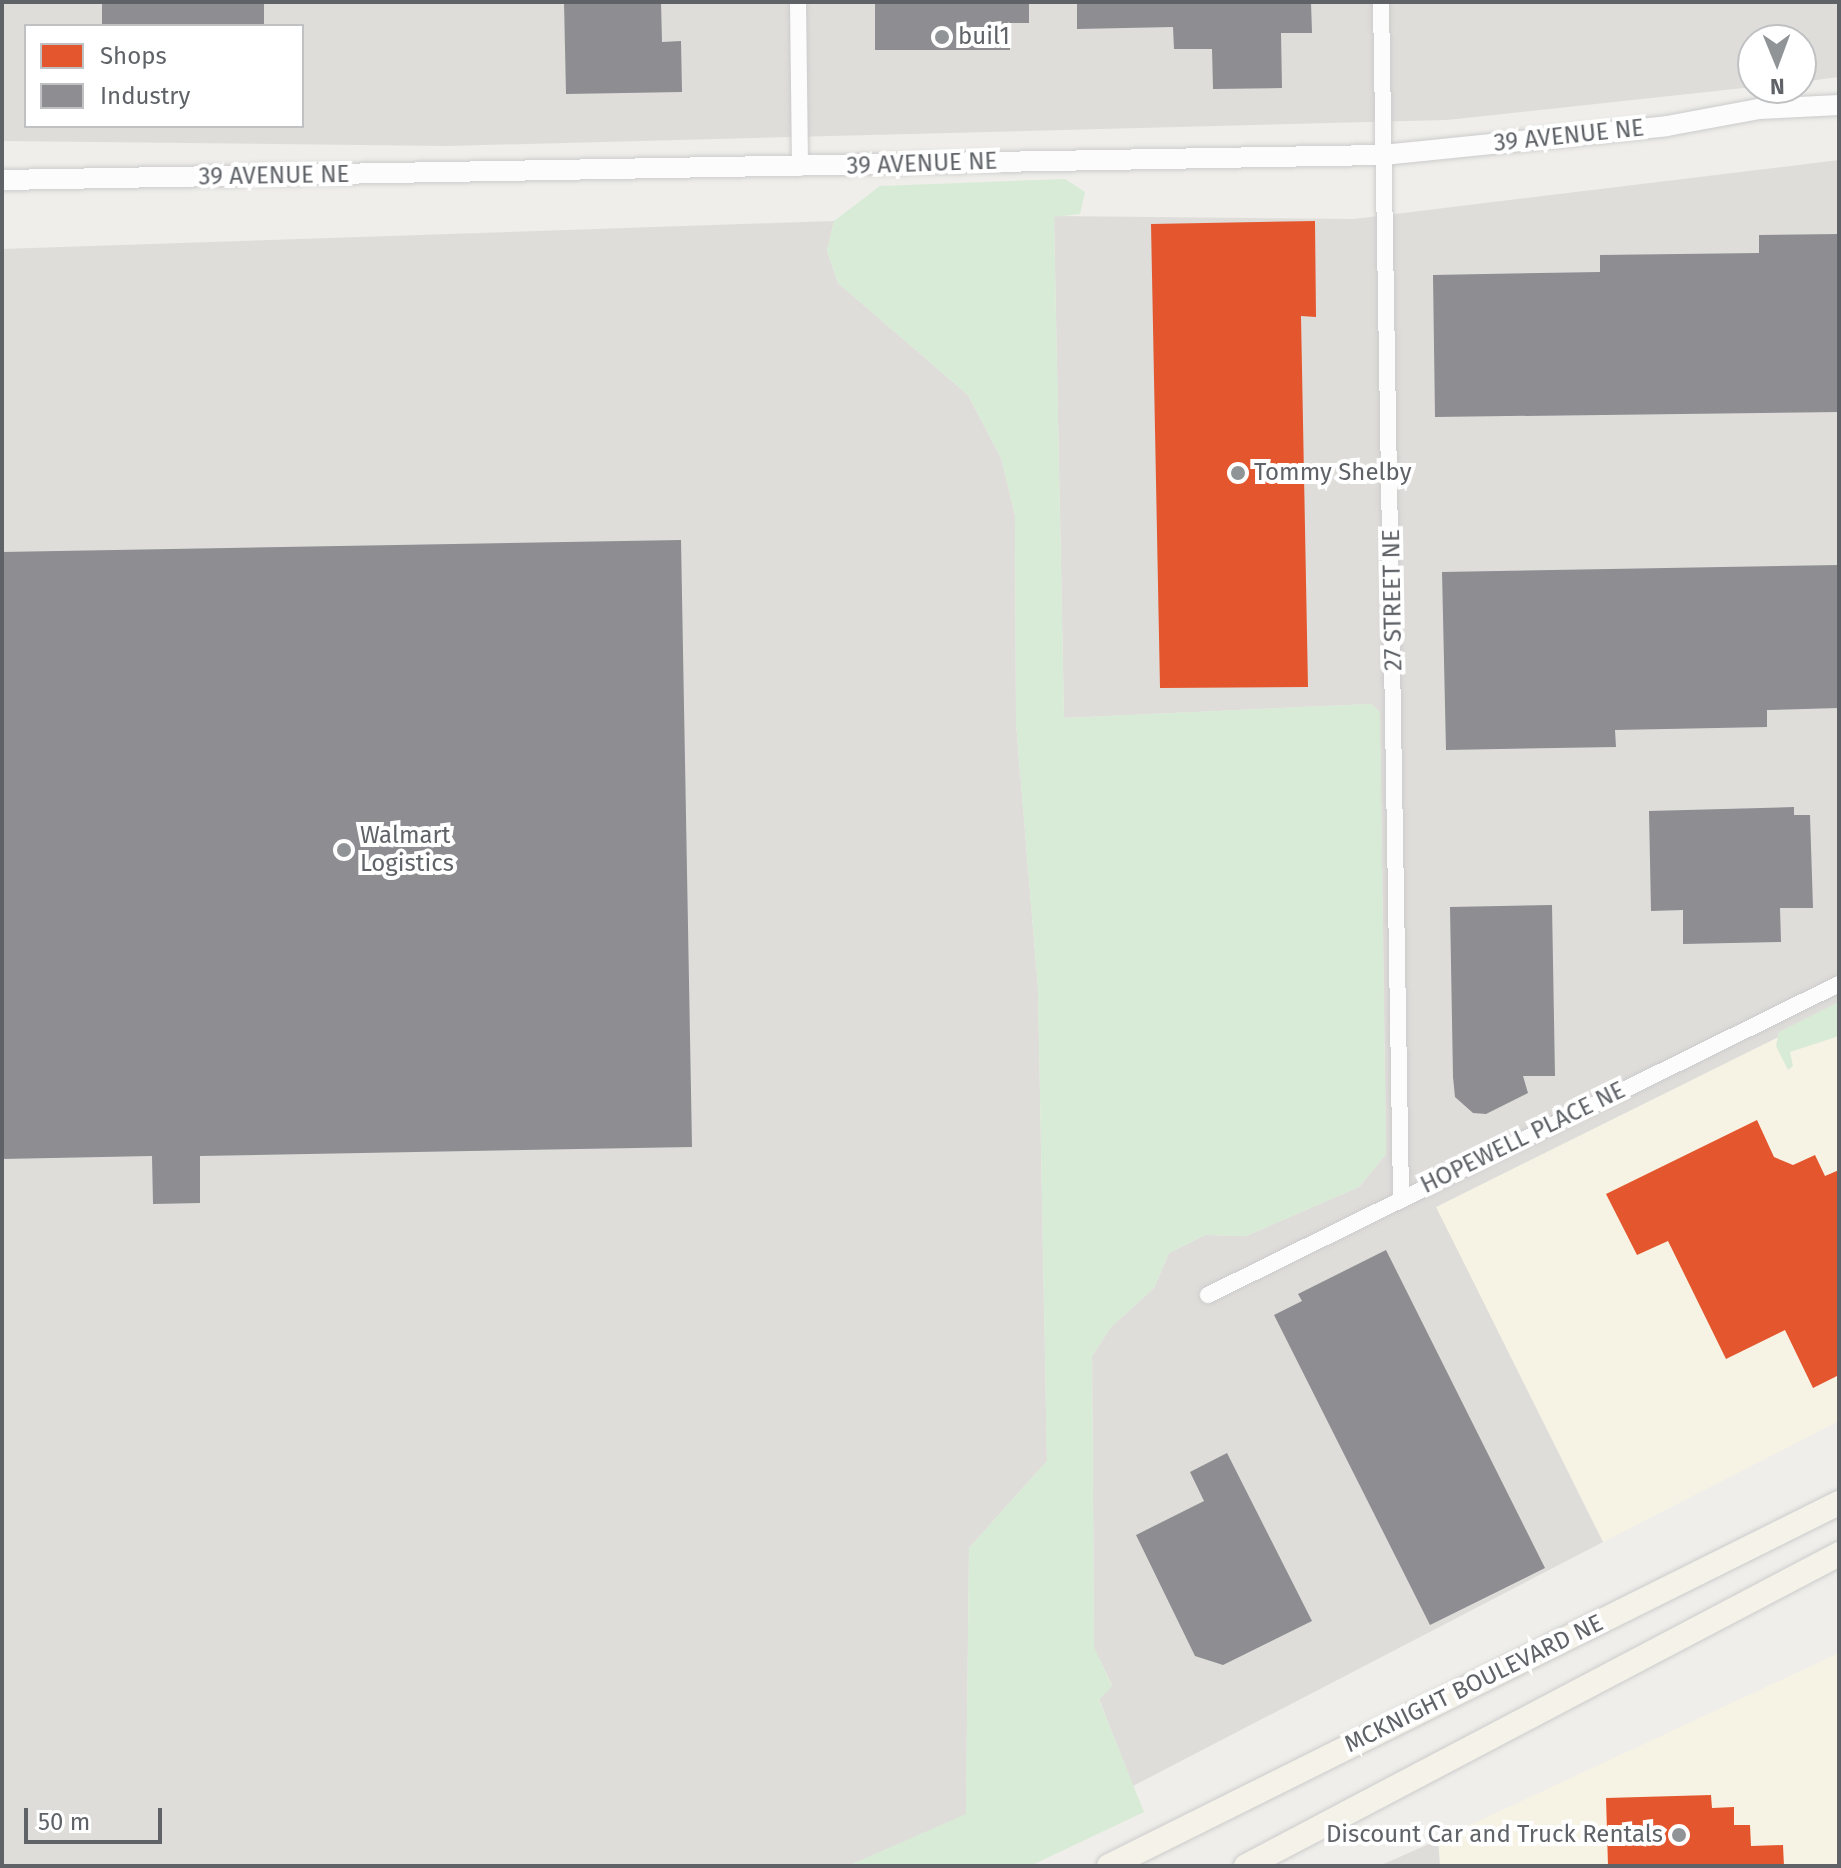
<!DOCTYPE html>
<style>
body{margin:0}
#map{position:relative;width:1841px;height:1868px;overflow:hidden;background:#efeeea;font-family:"Fira Sans",sans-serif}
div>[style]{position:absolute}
.commercial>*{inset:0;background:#f7f3e4}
.industrial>*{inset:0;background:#dfddda}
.green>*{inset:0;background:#d8ebd6}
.shops>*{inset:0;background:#e4572e}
.industry>*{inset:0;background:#8d8d92;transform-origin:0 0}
.roads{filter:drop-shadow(0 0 2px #cbcccc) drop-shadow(0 0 2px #cbcccc)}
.minor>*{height:16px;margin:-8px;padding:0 8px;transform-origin:8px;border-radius:8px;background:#fdfcfc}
.tertiary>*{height:20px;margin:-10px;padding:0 10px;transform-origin:10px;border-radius:10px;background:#fdfcfc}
.primary>*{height:24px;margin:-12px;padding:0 12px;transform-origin:12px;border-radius:12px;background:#f4f2e9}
.dots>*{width:22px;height:22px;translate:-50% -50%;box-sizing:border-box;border:4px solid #fff;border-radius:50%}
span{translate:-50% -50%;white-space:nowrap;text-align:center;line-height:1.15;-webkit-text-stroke:8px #fff;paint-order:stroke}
.poi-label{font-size:24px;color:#5f6368}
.left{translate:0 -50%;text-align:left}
.right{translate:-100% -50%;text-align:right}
.street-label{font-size:24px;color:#5f6368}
.frame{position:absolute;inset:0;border:4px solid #5f6368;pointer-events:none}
.legend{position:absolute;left:24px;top:24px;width:280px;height:104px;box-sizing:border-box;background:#fff;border:2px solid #bfc1c3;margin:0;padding:10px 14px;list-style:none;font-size:24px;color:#5f6368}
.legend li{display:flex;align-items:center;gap:16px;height:40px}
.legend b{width:40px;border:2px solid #bfc1c3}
.north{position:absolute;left:1737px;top:24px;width:80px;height:80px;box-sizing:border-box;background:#fff;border:2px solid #bfc1c3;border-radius:50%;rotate:179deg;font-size:22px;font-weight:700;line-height:32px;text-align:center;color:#5f6368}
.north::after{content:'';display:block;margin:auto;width:28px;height:36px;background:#919496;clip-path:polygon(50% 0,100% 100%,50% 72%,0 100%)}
.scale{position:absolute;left:24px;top:1808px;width:138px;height:36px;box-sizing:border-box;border:4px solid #5f6368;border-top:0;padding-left:10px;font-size:24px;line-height:28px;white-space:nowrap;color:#5f6368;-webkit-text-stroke:6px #fff;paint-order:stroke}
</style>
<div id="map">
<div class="commercial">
<div style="clip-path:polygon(1839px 1007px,1839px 1421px,1603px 1542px,1436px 1207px)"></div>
<div style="clip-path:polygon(1839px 1653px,1839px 1866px,1440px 1866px,1438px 1840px)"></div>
</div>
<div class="industrial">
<div style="clip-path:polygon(evenodd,2px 2px,1839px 2px,1839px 77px,1801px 82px,1801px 40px,1753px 40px,1753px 87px,1447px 120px,447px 146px,2px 141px,2px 2px,26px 26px,302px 26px,302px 126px,26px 126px,26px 26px)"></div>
<div style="clip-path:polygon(1839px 160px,1839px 1007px,1436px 1207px,1603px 1542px,1133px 1786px,1099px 1699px,1112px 1685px,1094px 1648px,1092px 1356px,1111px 1327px,1154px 1288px,1169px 1253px,1205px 1235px,1246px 1236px,1359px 1187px,1386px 1154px,1380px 713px,1371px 704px,1064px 718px,1054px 216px,1354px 219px)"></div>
<div style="clip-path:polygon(834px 221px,827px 251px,838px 283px,968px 395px,1001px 458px,1015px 515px,1016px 723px,1038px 988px,1047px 1461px,969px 1548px,966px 1815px,848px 1866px,2px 1866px,2px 249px)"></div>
<div style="clip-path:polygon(1438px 1840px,1440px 1866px,1379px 1866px)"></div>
</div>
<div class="green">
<div style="clip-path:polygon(1065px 179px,1085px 192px,1080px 214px,1054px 217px,1064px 718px,1371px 704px,1380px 712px,1386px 1154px,1359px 1187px,1246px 1236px,1205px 1235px,1169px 1253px,1154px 1288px,1111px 1327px,1092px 1356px,1094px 1647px,1112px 1686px,1099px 1700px,1144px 1812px,1030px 1866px,848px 1866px,966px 1814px,969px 1548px,1047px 1461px,1038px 988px,1016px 723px,1015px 515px,1001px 458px,968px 395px,838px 283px,827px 251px,834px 221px,880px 186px)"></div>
<div style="clip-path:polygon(1839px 1002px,1839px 1036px,1790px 1052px,1793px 1066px,1788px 1070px,1776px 1046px,1779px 1032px)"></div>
</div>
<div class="shops">
<div style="clip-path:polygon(1315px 221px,1316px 317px,1301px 316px,1308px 687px,1160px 688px,1151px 224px)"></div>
<div style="clip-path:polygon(1757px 1120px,1774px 1157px,1793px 1165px,1815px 1155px,1825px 1176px,1839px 1170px,1839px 1375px,1813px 1388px,1785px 1330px,1726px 1359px,1668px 1241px,1637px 1255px,1606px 1194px)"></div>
<div style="clip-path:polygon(1711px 1795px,1712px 1808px,1734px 1807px,1734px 1825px,1750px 1825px,1751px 1846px,1783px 1845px,1784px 1866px,1608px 1866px,1606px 1798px)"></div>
</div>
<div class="industry">
<div style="left:102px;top:2px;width:162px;height:24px"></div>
<div style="clip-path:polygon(564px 2px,661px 2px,662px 42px,681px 41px,682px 92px,566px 94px)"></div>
<div style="clip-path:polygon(875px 2px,1029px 2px,1029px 23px,1010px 23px,1010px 50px,875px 50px)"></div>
<div style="clip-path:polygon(1077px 2px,1311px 2px,1312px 33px,1281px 33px,1282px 88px,1213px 89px,1212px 49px,1174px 49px,1173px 27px,1077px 29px)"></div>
<div style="clip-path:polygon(1839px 234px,1839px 412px,1435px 417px,1433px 275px,1600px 272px,1600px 255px,1759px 253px,1759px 235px)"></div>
<div style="clip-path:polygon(681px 540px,692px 1147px,200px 1156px,200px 1203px,153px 1204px,152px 1156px,2px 1159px,2px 552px)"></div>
<div style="clip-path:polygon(1839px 565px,1839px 708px,1767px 710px,1767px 727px,1615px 730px,1616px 747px,1446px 750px,1442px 572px)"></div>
<div style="clip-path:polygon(1794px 807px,1794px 815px,1810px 815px,1813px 908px,1780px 908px,1781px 942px,1683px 944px,1683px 910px,1651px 911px,1649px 811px)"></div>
<div style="clip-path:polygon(1552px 905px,1555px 1076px,1523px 1076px,1528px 1093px,1486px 1114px,1473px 1113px,1455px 1097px,1453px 1077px,1450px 907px)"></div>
<div style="clip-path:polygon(1386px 1250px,1545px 1568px,1430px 1625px,1274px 1315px,1302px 1301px,1298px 1294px)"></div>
<div style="clip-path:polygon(1227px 1453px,1312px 1621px,1223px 1665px,1195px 1656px,1136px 1535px,1204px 1501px,1190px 1472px)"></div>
</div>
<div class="roads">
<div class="minor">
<div style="left:798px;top:2px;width:166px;rotate:89.3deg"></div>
<div style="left:1381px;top:2px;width:1196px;rotate:89.04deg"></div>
<div style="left:1208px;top:1295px;width:703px;rotate:-26.24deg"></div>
</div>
<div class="tertiary">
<div style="left:2px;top:180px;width:1381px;rotate:-1.04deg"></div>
<div style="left:1383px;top:155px;width:285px;rotate:-5.8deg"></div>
<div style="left:1667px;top:126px;width:94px;rotate:-10.5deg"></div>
<div style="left:1759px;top:109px;width:80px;rotate:-2.9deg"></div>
</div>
<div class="primary">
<div style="left:1109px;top:1866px;width:815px;rotate:-26.44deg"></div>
<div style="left:1246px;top:1866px;width:670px;rotate:-27.75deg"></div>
</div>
</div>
<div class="dots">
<div style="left:942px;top:37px;background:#919496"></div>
<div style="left:1238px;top:473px;background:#919496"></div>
<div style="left:344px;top:850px;background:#919496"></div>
<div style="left:1679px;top:1835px;background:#919496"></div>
</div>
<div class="poi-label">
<span class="left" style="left:958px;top:37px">buil1</span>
<span class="left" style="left:1254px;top:473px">Tommy Shelby</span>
<span class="left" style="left:360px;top:850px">Walmart<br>Logistics</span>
<span class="right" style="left:1663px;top:1835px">Discount Car and Truck Rentals</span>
</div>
<div class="street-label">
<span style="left:1569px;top:136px;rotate:-6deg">39 AVENUE NE</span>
<span style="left:922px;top:164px;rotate:-2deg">39 AVENUE NE</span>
<span style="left:274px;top:176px;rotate:-1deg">39 AVENUE NE</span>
<span style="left:1393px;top:600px;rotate:-91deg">27 STREET NE</span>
<span style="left:1523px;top:1138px;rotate:-26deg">HOPEWELL PLACE NE</span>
<span style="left:1474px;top:1684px;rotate:-26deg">MCKNIGHT BOULEVARD NE</span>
</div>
<div class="frame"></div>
<ul class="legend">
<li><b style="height:22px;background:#e4572e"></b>Shops</li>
<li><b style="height:22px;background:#8d8d92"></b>Industry</li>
</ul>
<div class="north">N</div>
<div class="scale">50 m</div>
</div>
